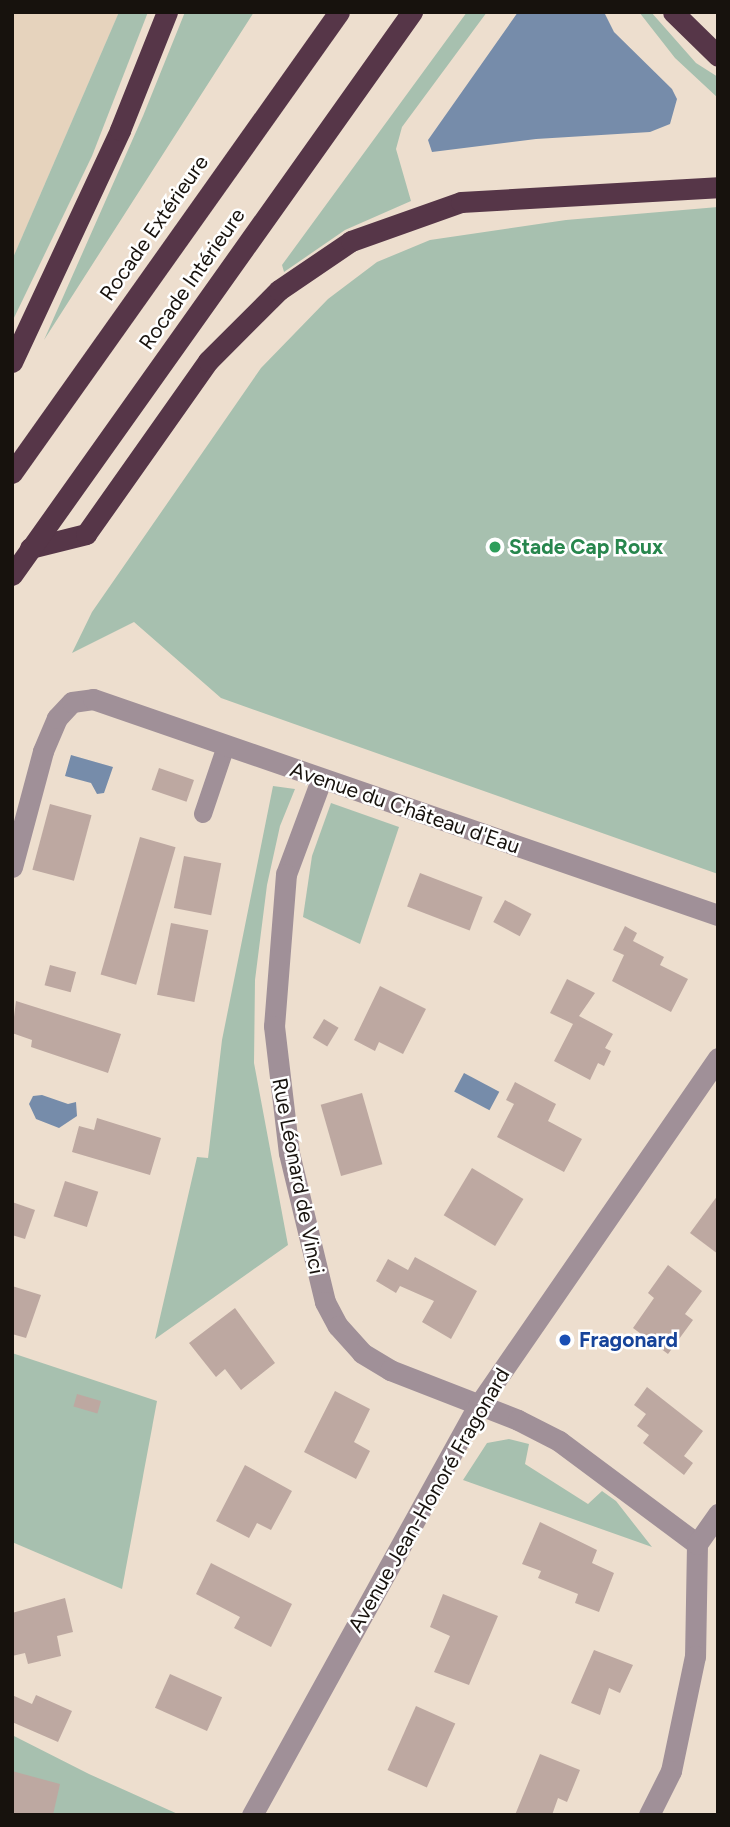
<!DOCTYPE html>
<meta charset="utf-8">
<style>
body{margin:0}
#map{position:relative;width:730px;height:1827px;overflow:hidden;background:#eddece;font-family:Figtree,sans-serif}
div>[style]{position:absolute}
.built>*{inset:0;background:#e6d3bd}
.green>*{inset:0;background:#a7c0af}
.water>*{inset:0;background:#768caa;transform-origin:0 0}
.building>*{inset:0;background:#bda8a1;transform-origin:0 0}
.lane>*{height:18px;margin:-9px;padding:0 9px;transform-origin:9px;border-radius:9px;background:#a09098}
.street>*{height:21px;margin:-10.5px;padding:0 10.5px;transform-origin:10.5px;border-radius:10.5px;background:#a09098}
.highway>*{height:21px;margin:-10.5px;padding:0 10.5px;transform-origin:10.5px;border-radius:10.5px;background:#563648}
.dots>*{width:19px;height:19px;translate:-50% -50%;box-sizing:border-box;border:4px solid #fff;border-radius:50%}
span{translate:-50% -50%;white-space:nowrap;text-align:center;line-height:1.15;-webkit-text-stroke:5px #fff;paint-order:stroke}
.street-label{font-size:21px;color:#17120d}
.leisure-label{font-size:21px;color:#27864d;font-weight:700}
.left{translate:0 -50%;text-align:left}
.transit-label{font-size:21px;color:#164399;font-weight:700}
.frame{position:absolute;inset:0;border:14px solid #17120d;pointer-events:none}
</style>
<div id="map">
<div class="built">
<div style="clip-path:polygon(12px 12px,119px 12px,12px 260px)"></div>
</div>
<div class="green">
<div style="clip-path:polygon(119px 12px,148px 12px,92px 156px,12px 322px,12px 260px)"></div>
<div style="clip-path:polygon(185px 12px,254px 12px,44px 340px,143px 116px)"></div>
<div style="clip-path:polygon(467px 12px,487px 12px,402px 127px,396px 149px,411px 201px,345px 230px,284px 272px,282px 265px)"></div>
<div style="clip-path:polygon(639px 12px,651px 12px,696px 63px,718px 77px,718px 98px,675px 58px)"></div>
<div style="clip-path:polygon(718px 207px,718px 874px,221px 698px,134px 622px,72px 653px,92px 612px,261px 368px,328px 299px,377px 262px,430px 240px,566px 220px)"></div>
<div style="clip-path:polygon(273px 786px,295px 789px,280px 826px,267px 885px,255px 980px,254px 1063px,288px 1245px,155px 1339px,197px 1157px,208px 1158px,222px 1040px)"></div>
<div style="clip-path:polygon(331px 803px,399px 827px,360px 944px,303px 917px,312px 856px)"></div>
<div style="clip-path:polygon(12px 1353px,157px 1401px,122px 1589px,12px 1542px)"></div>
<div style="clip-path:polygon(509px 1439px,529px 1444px,525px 1464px,588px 1504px,602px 1491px,616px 1501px,652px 1547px,463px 1480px,487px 1443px)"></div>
<div style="clip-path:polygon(12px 1735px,89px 1774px,180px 1815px,12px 1815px)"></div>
</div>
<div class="water">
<div style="clip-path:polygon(518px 12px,604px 12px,614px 32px,672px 89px,677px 99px,670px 124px,650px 132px,536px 139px,432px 152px,428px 140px)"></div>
<div style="clip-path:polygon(71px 755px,113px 767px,104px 793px,97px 794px,91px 783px,65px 776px)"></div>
<div style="left:464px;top:1073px;width:40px;height:21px;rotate:28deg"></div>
<div style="clip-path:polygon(42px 1095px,68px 1104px,76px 1102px,77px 1116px,59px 1128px,36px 1119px,29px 1104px,33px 1096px)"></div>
</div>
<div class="building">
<div style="left:159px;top:768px;width:37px;height:23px;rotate:19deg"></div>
<div style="left:50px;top:804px;width:43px;height:68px;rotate:15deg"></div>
<div style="left:140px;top:837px;width:37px;height:143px;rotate:16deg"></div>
<div style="left:184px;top:856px;width:38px;height:53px;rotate:11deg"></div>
<div style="left:420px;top:873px;width:67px;height:36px;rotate:21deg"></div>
<div style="left:505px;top:900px;width:30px;height:25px;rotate:28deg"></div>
<div style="left:171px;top:923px;width:38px;height:73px;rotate:11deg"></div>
<div style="clip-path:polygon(625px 926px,637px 933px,633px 941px,664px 957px,660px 965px,688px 979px,671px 1012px,612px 981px,624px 955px,613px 950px)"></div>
<div style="left:50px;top:965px;width:27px;height:21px;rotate:15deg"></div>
<div style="clip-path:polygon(567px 979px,595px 993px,579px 1016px,613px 1034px,605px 1048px,611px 1051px,604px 1066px,598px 1063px,590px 1080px,554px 1061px,573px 1024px,550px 1013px)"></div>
<div style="clip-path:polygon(380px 986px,426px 1009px,403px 1054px,379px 1042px,375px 1051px,354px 1040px)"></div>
<div style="clip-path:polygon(16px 1001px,121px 1034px,108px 1073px,31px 1047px,32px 1040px,12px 1033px)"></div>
<div style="left:324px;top:1019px;width:17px;height:22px;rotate:31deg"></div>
<div style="clip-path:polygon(515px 1082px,556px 1104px,548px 1121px,582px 1139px,564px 1172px,497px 1137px,514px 1104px,506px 1100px)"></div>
<div style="left:362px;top:1093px;width:74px;height:43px;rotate:74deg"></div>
<div style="clip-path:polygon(97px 1118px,161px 1138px,150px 1175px,72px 1152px,79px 1126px,94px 1130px)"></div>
<div style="left:472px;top:1168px;width:60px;height:55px;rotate:31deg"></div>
<div style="left:65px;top:1181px;width:35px;height:37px;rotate:18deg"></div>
<div style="clip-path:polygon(718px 1195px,718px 1254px,690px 1233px)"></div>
<div style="clip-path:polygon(12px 1202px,35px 1210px,25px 1239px,12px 1235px)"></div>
<div style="clip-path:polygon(415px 1257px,477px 1291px,451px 1339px,422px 1322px,434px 1301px,400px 1286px,396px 1293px,376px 1281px,388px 1259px,408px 1270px)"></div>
<div style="clip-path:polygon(668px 1265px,702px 1291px,685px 1314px,693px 1320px,668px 1354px,633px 1328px,654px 1298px,648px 1293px)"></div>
<div style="clip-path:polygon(12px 1286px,41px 1295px,26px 1338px,12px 1334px)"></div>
<div style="clip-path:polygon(235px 1308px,275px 1363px,241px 1390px,225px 1369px,216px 1377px,189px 1343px)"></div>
<div style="clip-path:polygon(647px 1387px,703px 1431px,684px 1456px,693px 1463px,684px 1475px,643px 1443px,649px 1435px,637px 1426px,646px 1414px,634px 1405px)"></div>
<div style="clip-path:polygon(335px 1391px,370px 1409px,354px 1442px,370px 1451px,356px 1479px,304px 1452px)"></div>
<div style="left:77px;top:1394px;width:25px;height:13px;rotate:16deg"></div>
<div style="clip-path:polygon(245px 1465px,292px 1491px,271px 1530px,257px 1523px,249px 1538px,216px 1521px)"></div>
<div style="clip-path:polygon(540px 1522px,597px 1550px,592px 1563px,614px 1573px,599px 1612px,575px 1603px,578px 1594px,538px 1578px,541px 1571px,522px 1564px)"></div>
<div style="clip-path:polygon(211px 1563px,292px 1604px,271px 1647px,234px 1628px,240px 1617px,196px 1594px)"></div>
<div style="clip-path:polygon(443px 1594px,498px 1616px,469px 1685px,434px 1672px,450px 1636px,430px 1627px)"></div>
<div style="clip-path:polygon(65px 1598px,73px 1632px,57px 1636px,61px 1656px,28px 1664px,25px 1653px,12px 1656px,12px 1613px)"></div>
<div style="clip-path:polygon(594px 1650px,633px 1665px,620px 1693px,609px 1688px,600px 1715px,571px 1703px)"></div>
<div style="left:170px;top:1674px;width:57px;height:37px;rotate:24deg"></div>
<div style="clip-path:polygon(12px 1695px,32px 1704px,36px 1695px,72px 1711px,58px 1742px,12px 1722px)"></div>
<div style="left:416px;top:1706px;width:43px;height:70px;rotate:24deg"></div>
<div style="clip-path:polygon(540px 1754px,580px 1770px,567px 1802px,558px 1798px,552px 1815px,515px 1815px)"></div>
<div style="clip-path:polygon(12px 1771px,60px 1784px,53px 1815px,14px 1815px)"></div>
</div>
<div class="lane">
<div style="left:203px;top:814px;width:72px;rotate:-71.3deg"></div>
</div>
<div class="street">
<div style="left:321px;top:780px;width:100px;rotate:110.4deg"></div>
<div style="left:286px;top:874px;width:152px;rotate:94.5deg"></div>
<div style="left:274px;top:1026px;width:128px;rotate:83.3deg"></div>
<div style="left:289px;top:1153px;width:153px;rotate:76.4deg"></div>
<div style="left:325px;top:1302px;width:27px;rotate:62deg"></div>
<div style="left:338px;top:1326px;width:36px;rotate:48deg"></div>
<div style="left:362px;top:1353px;width:33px;rotate:31deg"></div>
<div style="left:390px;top:1370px;width:137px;rotate:21.3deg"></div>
<div style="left:518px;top:1420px;width:46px;rotate:27.1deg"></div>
<div style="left:559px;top:1441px;width:172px;rotate:36.7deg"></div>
<div style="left:697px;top:1544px;width:112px;rotate:91deg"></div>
<div style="left:695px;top:1656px;width:117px;rotate:101.8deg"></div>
<div style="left:671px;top:1771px;width:49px;rotate:116.6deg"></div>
<div style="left:12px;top:867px;width:120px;rotate:-75deg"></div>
<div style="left:43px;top:751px;width:36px;rotate:-67deg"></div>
<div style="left:57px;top:718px;width:22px;rotate:-47deg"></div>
<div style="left:72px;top:702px;width:21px;rotate:-8deg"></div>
<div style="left:93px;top:699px;width:661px;rotate:19.07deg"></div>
<div style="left:697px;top:1544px;width:37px;rotate:-55deg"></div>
<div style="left:252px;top:1815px;width:467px;rotate:-61.1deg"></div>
<div style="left:478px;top:1406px;width:423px;rotate:-55.4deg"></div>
</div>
<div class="highway">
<div style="left:673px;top:12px;width:63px;rotate:44.4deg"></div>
<div style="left:12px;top:362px;width:256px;rotate:-65deg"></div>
<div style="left:120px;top:130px;width:127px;rotate:-68.3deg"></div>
<div style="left:12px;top:473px;width:565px;rotate:-54.65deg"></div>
<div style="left:30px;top:548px;width:58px;rotate:-14deg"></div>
<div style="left:86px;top:534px;width:212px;rotate:-54.8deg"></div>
<div style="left:208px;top:361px;width:100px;rotate:-45deg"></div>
<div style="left:279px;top:290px;width:87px;rotate:-34.2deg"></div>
<div style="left:351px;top:241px;width:117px;rotate:-19.5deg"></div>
<div style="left:461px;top:202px;width:257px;rotate:-3.3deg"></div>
<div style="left:12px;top:575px;width:691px;rotate:-54.61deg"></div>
</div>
<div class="dots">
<div style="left:495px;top:547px;background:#2e9e5b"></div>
<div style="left:565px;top:1340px;background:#1a4fb4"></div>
</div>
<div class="street-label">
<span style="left:154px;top:228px;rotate:-55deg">Rocade Extérieure</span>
<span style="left:192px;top:279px;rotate:-55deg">Rocade Intérieure</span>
<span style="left:405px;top:808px;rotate:19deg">Avenue du Château d'Eau</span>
<span style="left:298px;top:1176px;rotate:79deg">Rue Léonard de Vinci</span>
<span style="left:429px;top:1500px;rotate:-60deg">Avenue Jean-Honoré Fragonard</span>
</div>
<div class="leisure-label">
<span class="left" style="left:509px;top:547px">Stade Cap Roux</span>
</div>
<div class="transit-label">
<span class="left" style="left:579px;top:1340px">Fragonard</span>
</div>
<div class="frame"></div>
</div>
